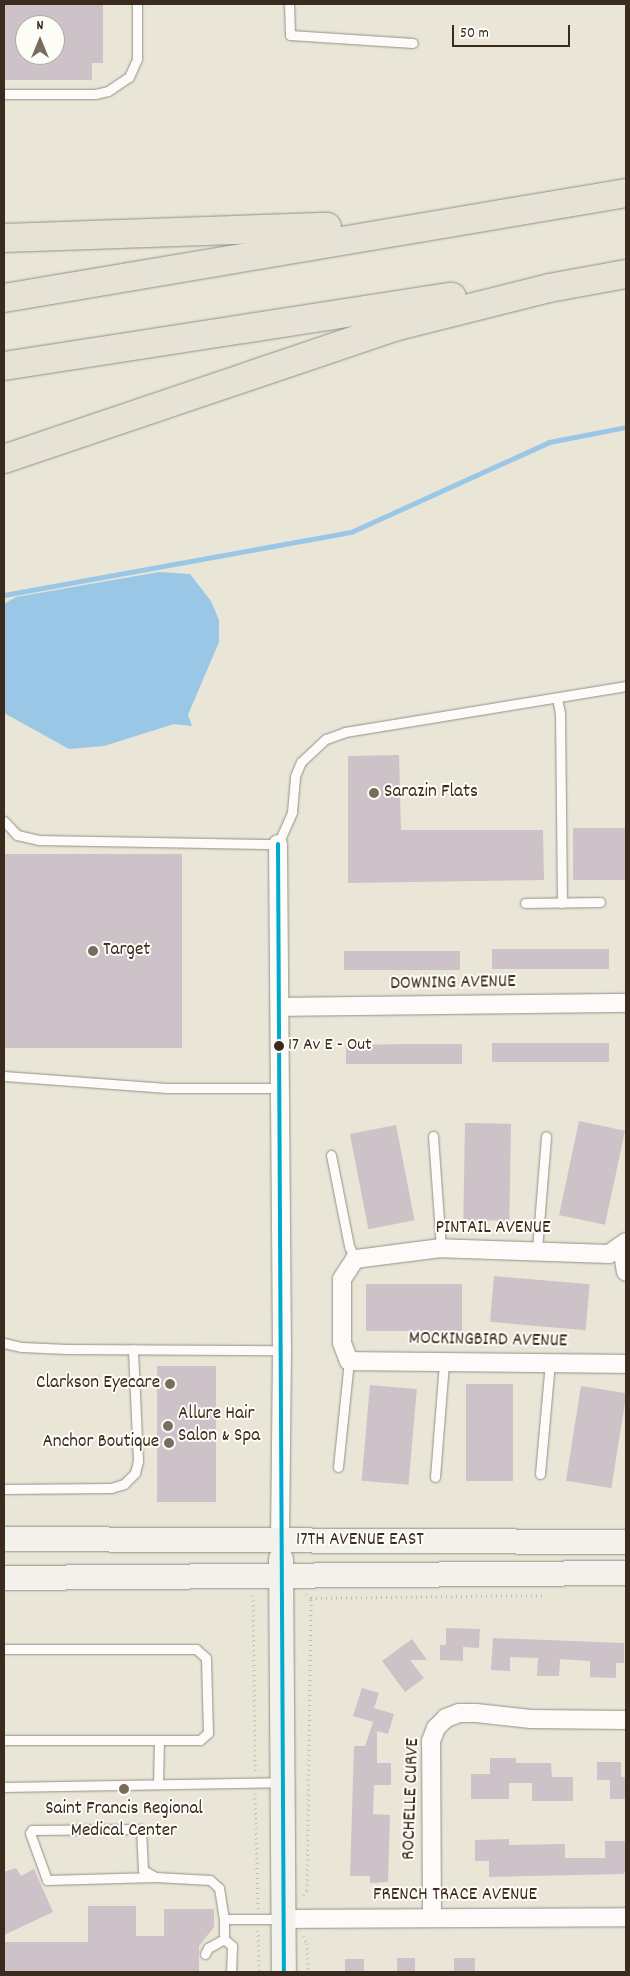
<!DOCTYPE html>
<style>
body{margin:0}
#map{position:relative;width:630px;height:1976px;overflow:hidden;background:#e9e6d8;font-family:Dekko,sans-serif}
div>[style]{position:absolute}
.water>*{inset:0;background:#9bc7e7}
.stream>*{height:5px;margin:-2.5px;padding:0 2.5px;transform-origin:2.5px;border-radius:2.5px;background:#9bc7e7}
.building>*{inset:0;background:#ccc2c7;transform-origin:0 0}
.path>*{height:3px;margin-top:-1.5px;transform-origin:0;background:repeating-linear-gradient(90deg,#bebcb9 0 1px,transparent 0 5px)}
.roads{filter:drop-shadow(0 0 1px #938f86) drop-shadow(0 0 1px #938f86)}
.lane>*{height:9px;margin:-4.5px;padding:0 4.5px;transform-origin:4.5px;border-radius:4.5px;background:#fcfbf9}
.street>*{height:18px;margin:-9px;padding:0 9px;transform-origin:9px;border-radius:9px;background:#fcfbf9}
.secondary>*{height:24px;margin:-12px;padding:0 12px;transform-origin:12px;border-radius:12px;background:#f3f1eb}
.highway>*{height:28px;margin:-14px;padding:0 14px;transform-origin:14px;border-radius:14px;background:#e6e2d5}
.bus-1>*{height:4px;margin:-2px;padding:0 2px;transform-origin:2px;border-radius:2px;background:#00a9ce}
.dots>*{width:14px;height:14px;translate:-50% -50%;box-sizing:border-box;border:2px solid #fdfcf7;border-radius:50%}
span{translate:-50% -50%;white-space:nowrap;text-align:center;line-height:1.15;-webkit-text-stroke:4px #fdfcf7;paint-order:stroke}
.bus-label{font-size:18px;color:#3b2a1e}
.left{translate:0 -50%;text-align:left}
.poi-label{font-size:19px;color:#3b2a1e}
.right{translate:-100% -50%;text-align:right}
.street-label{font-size:19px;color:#3b2a1e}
.frame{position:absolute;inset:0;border:5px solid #3b2a1e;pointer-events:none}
.north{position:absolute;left:15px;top:15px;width:50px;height:50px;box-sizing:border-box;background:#fdfcf7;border:1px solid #afa8a0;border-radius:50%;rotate:0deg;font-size:14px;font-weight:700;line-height:20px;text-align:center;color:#3b2a1e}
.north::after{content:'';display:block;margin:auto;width:18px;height:22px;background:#786c5f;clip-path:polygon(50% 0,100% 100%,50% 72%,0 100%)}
.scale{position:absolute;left:452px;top:25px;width:118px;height:22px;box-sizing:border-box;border:2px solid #3b2a1e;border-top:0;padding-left:6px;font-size:15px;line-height:18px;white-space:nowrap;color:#3b2a1e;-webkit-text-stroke:4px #fdfcf7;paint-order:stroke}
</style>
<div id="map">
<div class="water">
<div style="clip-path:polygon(159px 572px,190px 574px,211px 601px,219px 620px,219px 642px,188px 715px,192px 726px,174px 724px,104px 746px,69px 749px,4px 713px,4px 604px,16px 597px)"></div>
</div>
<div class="stream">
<div style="left:4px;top:595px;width:353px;rotate:-10.3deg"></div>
<div style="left:351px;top:532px;width:217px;rotate:-24.4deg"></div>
<div style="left:549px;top:442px;width:78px;rotate:-11deg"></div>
</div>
<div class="building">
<div style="clip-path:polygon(evenodd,4px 4px,103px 4px,103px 63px,92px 63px,92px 80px,4px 80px,4px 4px,25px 25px,55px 25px,55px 55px,25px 55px,25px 25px)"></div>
<div style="clip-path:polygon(399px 755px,401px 830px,543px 830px,544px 880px,348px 883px,348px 756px)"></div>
<div style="left:626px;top:828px;width:52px;height:53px;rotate:90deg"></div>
<div style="left:4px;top:854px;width:178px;height:194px"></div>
<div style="left:609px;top:949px;width:20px;height:117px;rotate:90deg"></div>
<div style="left:344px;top:951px;width:116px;height:19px"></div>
<div style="left:492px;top:1043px;width:117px;height:19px"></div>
<div style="clip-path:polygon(412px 1044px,462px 1044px,462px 1064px,346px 1064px,346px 1045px)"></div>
<div style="left:579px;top:1121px;width:47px;height:96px;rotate:12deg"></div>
<div style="left:465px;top:1123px;width:46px;height:97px;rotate:1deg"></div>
<div style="left:396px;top:1125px;width:97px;height:47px;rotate:79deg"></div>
<div style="left:494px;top:1276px;width:96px;height:46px;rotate:5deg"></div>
<div style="left:366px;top:1284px;width:96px;height:47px"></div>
<div style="left:157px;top:1366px;width:59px;height:136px"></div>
<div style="left:466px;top:1384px;width:47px;height:97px"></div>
<div style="left:370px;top:1385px;width:47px;height:96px;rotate:5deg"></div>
<div style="left:581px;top:1386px;width:46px;height:96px;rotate:9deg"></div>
<div style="clip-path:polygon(446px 1628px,480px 1629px,479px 1648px,463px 1647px,463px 1661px,440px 1660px,440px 1645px,446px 1645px)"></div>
<div style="clip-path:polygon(493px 1638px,624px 1643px,624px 1663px,616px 1663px,616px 1678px,590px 1677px,590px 1661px,560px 1659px,559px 1676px,537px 1676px,538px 1658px,510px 1657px,510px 1671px,491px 1670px)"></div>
<div style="clip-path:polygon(412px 1639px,427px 1660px,410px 1660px,424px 1678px,405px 1692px,382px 1661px)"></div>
<div style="clip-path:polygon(362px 1688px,379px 1693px,374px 1708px,394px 1714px,388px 1734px,377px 1731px,377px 1763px,391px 1763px,391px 1785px,374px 1785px,373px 1814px,390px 1815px,388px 1882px,370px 1883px,370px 1876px,350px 1876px,354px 1746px,365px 1746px,373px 1722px,353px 1716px)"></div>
<div style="clip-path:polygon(490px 1758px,516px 1758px,516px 1763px,551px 1763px,552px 1777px,573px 1777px,573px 1801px,532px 1801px,532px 1783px,509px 1783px,509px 1799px,471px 1799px,471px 1774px,490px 1774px)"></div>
<div style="clip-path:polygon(597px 1762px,621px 1762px,621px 1777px,626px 1777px,626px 1799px,610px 1799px,610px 1780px,597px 1780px)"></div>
<div style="clip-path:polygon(509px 1839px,509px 1845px,565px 1844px,565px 1858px,605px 1858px,605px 1841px,626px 1841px,626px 1867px,624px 1874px,489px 1877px,489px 1861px,475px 1861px,475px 1840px)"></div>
<div style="clip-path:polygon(16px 1868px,21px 1876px,34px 1869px,53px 1912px,4px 1935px,4px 1872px)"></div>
<div style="clip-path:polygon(88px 1906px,136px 1906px,136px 1936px,164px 1936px,164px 1909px,214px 1909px,214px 1927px,199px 1946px,199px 1972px,4px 1972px,4px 1942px,88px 1942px)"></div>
<div style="left:397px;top:1958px;width:18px;height:14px"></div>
<div style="left:454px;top:1958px;width:21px;height:14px"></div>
<div style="left:345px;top:1959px;width:19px;height:13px"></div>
</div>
<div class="path">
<div style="left:306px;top:1594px;width:6px;rotate:39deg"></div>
<div style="left:311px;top:1598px;width:235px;rotate:-0.7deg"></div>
<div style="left:253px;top:1595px;width:176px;rotate:89.3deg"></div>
<div style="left:255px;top:1793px;width:116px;rotate:88.5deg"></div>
<div style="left:303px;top:1895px;width:6px;rotate:-51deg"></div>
<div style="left:307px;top:1890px;width:292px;rotate:-89.2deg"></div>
<div style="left:258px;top:1930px;width:42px;rotate:88.6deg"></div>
<div style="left:303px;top:1936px;width:8px;rotate:60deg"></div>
<div style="left:307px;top:1943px;width:29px;rotate:88deg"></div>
</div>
<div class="roads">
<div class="lane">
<div style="left:289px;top:4px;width:31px;rotate:88deg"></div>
<div style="left:290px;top:35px;width:123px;rotate:3.7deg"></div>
<div style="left:4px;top:94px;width:91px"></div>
<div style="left:95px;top:94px;width:13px;rotate:-13deg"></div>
<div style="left:108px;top:91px;width:25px;rotate:-34deg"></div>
<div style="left:129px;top:77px;width:20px;rotate:-66deg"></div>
<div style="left:137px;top:59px;width:55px;rotate:-90deg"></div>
<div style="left:557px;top:698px;width:15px;rotate:79deg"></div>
<div style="left:560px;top:713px;width:190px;rotate:89.4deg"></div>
<div style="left:4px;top:821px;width:19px;rotate:47deg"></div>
<div style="left:17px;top:835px;width:22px;rotate:13deg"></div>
<div style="left:38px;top:840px;width:240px;rotate:1deg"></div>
<div style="left:278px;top:844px;width:35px;rotate:-66deg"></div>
<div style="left:292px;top:812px;width:36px;rotate:-85deg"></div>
<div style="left:295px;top:776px;width:15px;rotate:-67deg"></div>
<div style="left:301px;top:762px;width:34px;rotate:-43deg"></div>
<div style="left:326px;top:739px;width:20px;rotate:-20deg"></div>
<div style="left:345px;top:732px;width:285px;rotate:-9.3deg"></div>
<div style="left:525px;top:903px;width:75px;rotate:-0.8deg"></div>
<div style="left:4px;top:1076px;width:163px;rotate:4.2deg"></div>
<div style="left:167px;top:1088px;width:114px"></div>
<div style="left:433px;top:1136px;width:112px;rotate:85.9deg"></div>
<div style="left:331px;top:1155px;width:93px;rotate:78.8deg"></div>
<div style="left:349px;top:1246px;width:14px;rotate:65deg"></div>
<div style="left:537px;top:1249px;width:113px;rotate:-85.4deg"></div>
<div style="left:4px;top:1343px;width:18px;rotate:13deg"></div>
<div style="left:22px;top:1347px;width:45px;rotate:2.5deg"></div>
<div style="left:67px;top:1349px;width:215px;rotate:0.3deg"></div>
<div style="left:338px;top:1467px;width:107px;rotate:-84.1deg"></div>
<div style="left:540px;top:1474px;width:111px;rotate:-84.9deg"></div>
<div style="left:435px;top:1477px;width:115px;rotate:-85.5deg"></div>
<div style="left:4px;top:1489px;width:107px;rotate:-0.5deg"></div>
<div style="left:111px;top:1488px;width:14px;rotate:-17deg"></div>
<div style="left:124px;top:1484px;width:16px;rotate:-45deg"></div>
<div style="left:135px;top:1473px;width:12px;rotate:-76deg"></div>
<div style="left:138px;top:1461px;width:112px;rotate:-92.6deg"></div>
<div style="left:4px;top:1649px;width:192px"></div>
<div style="left:196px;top:1649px;width:13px;rotate:42deg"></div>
<div style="left:206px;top:1658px;width:75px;rotate:88.5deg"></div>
<div style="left:208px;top:1733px;width:11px;rotate:139deg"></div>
<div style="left:200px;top:1740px;width:196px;rotate:180deg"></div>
<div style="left:158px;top:1784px;width:44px;rotate:-88.7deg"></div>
<div style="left:4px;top:1787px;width:277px;rotate:-1deg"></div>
<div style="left:155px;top:1877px;width:108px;rotate:178.4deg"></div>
<div style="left:47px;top:1880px;width:50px;rotate:-109.9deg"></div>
<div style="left:30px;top:1833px;width:4px;rotate:-56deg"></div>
<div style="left:32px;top:1830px;width:109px;rotate:-0.5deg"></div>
<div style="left:141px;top:1829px;width:41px;rotate:87.2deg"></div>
<div style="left:143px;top:1870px;width:14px;rotate:30deg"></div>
<div style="left:155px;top:1877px;width:55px;rotate:3.1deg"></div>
<div style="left:210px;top:1880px;width:12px;rotate:42deg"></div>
<div style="left:219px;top:1888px;width:31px;rotate:81deg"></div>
<div style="left:224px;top:1919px;width:59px"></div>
<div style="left:224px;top:1919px;width:20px;rotate:90deg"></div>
<div style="left:224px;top:1939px;width:11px;rotate:41deg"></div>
<div style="left:232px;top:1946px;width:26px;rotate:92deg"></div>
<div style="left:205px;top:1954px;width:7px;rotate:-63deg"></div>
<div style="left:208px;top:1948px;width:18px;rotate:-29deg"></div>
</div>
<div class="street">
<div style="left:278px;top:844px;width:506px;rotate:89.55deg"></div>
<div style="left:282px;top:1350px;width:192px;rotate:90.6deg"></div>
<div style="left:281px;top:1007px;width:345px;rotate:-0.7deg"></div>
<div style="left:626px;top:1242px;width:21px;rotate:145deg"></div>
<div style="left:609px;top:1254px;width:168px;rotate:-178deg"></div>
<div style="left:441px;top:1248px;width:87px;rotate:172.7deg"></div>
<div style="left:355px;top:1259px;width:24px;rotate:123deg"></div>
<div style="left:342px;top:1279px;width:64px;rotate:90deg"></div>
<div style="left:342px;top:1343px;width:19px;rotate:69deg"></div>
<div style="left:349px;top:1361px;width:277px;rotate:0.6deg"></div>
<div style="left:622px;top:1247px;width:25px;rotate:81deg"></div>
<div style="left:432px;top:1918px;width:177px;rotate:-90.3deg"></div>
<div style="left:431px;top:1741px;width:14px;rotate:-69deg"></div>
<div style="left:436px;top:1728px;width:14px;rotate:-45deg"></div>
<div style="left:446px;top:1718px;width:14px;rotate:-21deg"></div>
<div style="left:459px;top:1713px;width:17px"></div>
<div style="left:476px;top:1713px;width:55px;rotate:6.2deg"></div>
<div style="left:531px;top:1719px;width:95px;rotate:0.6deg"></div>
<div style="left:283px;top:1919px;width:343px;rotate:-0.3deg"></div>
</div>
<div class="secondary">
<div style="left:4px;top:1539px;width:622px;rotate:0.28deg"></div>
<div style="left:281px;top:1559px;width:413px;rotate:89.6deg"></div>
<div style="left:4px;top:1578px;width:622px;rotate:-0.46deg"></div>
</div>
<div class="highway">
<div style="left:4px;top:238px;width:323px;rotate:-2deg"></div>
<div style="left:4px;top:298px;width:631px;rotate:-9.58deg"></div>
<div style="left:4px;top:366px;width:453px;rotate:-8.8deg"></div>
<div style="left:4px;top:459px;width:416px;rotate:-18.7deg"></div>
<div style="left:398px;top:326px;width:156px;rotate:-14.1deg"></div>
<div style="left:549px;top:288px;width:78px;rotate:-10.3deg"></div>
</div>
</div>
<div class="bus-1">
<div style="left:278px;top:844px;width:1128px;rotate:89.7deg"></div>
</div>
<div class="dots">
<div style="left:374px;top:793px;background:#786c5f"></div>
<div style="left:93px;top:951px;background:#786c5f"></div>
<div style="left:279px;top:1046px;background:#3b2a1e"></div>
<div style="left:170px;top:1384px;background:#786c5f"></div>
<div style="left:168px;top:1426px;background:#786c5f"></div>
<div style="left:169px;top:1443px;background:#786c5f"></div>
<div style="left:124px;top:1789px;background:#786c5f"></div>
</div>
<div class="bus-label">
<span class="left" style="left:288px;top:1046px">17 Av E - Out</span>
</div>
<div class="poi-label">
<span class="left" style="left:384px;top:793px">Sarazin Flats</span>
<span class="left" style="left:103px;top:951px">Target</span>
<span class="right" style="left:160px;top:1384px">Clarkson Eyecare</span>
<span class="left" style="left:178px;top:1426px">Allure Hair<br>Salon &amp; Spa</span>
<span class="right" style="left:159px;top:1443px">Anchor Boutique</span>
<span style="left:124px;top:1821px">Saint Francis Regional<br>Medical Center</span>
</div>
<div class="street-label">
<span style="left:453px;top:984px;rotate:-1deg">DOWNING AVENUE</span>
<span style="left:493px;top:1229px">PINTAIL AVENUE</span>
<span style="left:488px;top:1341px;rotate:1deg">MOCKINGBIRD AVENUE</span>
<span style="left:360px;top:1541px">17TH AVENUE EAST</span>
<span style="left:412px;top:1799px;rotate:-88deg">ROCHELLE CURVE</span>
<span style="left:455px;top:1896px">FRENCH TRACE AVENUE</span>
</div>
<div class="frame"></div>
<div class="north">N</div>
<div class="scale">50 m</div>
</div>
